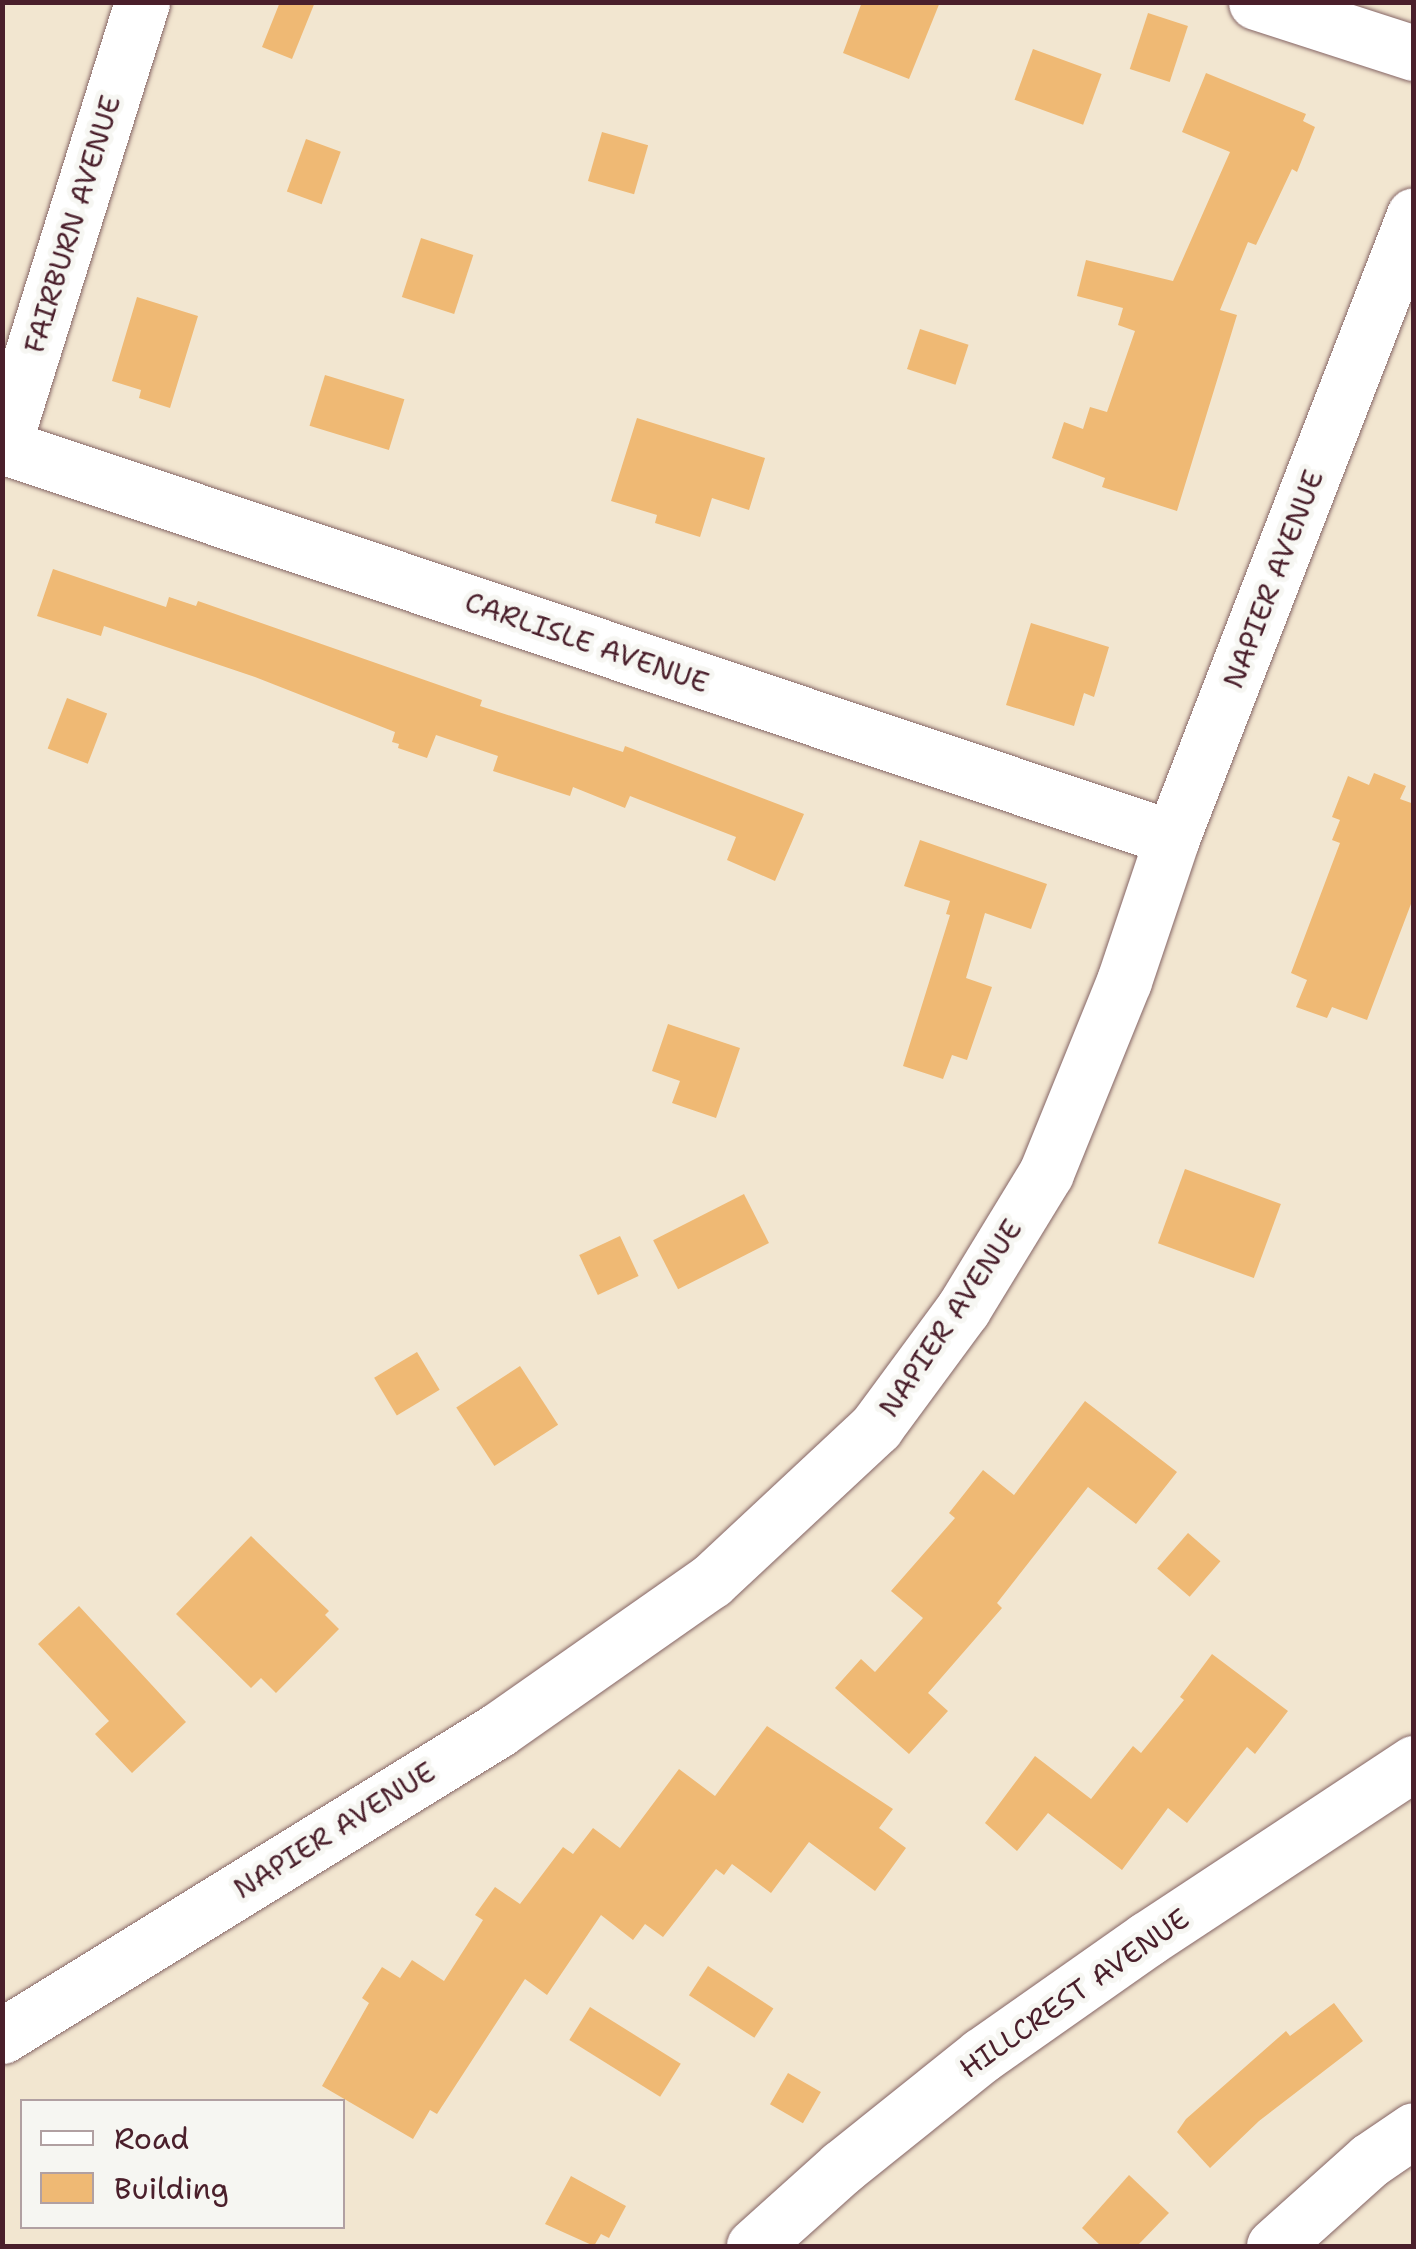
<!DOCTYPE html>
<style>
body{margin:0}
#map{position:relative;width:1416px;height:2249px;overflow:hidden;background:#f2e6d0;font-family:"Shantell Sans",sans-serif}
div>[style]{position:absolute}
.building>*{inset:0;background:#efb974;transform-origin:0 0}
.roads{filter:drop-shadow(0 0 2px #856565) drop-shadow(0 0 2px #856565)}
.minor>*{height:55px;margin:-27.5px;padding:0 27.5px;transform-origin:27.5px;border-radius:27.5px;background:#fff}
span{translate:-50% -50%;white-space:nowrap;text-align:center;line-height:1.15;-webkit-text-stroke:10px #f6f6f2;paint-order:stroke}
.street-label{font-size:28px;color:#4a1f2b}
.frame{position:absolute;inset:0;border:5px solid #4a1f2b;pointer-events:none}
.legend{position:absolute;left:20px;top:2099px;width:325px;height:130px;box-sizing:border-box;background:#f6f6f2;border:2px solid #b1a0a2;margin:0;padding:12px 18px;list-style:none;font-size:30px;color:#4a1f2b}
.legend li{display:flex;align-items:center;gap:20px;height:50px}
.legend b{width:50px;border:2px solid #b1a0a2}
</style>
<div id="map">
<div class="building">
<div style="clip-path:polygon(280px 2px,315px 2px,292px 59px,262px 47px)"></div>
<div style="clip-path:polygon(862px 2px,940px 2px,909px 79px,843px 53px)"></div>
<div style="left:1148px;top:13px;width:42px;height:59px;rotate:18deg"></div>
<div style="left:1033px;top:49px;width:73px;height:54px;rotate:20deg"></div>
<div style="clip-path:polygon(1206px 73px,1306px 114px,1303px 121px,1315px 127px,1297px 172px,1292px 169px,1256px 245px,1248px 242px,1220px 310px,1237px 315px,1177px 511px,1102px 487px,1105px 478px,1052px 458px,1064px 422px,1083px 429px,1090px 407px,1107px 412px,1135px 331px,1118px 325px,1123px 308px,1077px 296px,1086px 260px,1173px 281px,1230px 152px,1182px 132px)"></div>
<div style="left:602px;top:132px;width:48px;height:51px;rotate:16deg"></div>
<div style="left:306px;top:139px;width:37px;height:56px;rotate:20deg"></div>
<div style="left:421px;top:238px;width:55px;height:62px;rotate:18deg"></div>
<div style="clip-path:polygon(137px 297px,198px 316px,170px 408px,139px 398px,141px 390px,112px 381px)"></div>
<div style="left:920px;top:329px;width:51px;height:42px;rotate:18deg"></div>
<div style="left:325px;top:375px;width:83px;height:53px;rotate:17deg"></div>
<div style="clip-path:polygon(637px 418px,765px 458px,749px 510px,712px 498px,700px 537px,655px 523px,657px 515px,611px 501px)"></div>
<div style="clip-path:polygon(53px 569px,166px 607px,169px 597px,196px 606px,198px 601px,482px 700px,480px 706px,623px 752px,625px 746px,804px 814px,775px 881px,727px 860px,736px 837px,630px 796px,625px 808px,573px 787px,570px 796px,493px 771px,498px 756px,436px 735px,427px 758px,398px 748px,399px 744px,392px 742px,395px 732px,255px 677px,104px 626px,101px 636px,37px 616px)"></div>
<div style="clip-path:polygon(1031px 623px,1109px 647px,1094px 697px,1084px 693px,1074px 726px,1006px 705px)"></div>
<div style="left:67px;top:698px;width:43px;height:54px;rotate:21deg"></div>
<div style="clip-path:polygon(1374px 773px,1406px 786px,1400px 799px,1414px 804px,1414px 896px,1367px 1020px,1332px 1007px,1327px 1018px,1296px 1007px,1307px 980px,1291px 973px,1340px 843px,1332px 840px,1340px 820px,1332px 817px,1348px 776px,1369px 785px)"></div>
<div style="clip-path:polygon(920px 840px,1047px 884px,1031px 929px,985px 913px,966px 978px,992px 987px,967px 1060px,952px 1055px,943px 1079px,903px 1066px,950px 915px,946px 914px,950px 901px,904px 886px)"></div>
<div style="clip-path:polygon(668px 1024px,740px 1048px,716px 1118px,672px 1103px,680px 1081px,652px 1071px)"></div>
<div style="left:1185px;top:1169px;width:102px;height:79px;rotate:20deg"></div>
<div style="left:744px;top:1194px;width:55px;height:102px;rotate:63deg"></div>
<div style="left:620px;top:1236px;width:44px;height:45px;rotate:65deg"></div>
<div style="left:417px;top:1352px;width:44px;height:50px;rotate:59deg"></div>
<div style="left:520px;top:1366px;width:70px;height:76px;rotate:57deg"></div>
<div style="clip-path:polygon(1085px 1401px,1177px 1472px,1136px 1524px,1088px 1487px,997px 1603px,1002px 1608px,928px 1693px,948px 1711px,909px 1754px,835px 1688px,861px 1659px,875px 1672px,923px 1618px,891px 1591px,955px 1518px,949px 1513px,983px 1470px,1014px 1495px)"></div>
<div style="left:1188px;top:1533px;width:43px;height:47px;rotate:41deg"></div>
<div style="clip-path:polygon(251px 1536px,329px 1611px,325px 1615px,339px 1629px,276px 1693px,261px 1678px,251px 1688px,176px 1614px)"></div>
<div style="clip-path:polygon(79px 1606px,186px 1722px,132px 1773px,95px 1734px,109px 1721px,38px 1644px)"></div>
<div style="clip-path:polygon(1212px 1654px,1288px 1711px,1255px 1754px,1247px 1747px,1187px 1823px,1168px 1808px,1122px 1870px,1048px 1813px,1017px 1851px,985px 1823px,1035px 1756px,1091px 1799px,1133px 1746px,1141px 1753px,1184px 1700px,1180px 1697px)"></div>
<div style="clip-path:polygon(767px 1726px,893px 1809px,879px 1828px,906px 1848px,875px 1891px,809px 1842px,771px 1893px,732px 1864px,724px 1875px,716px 1869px,663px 1937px,645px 1924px,633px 1940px,601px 1915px,547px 1995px,525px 1979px,437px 2114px,430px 2110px,413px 2139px,322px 2086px,369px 2003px,362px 1998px,382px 1967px,400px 1978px,412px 1960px,444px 1981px,483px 1920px,475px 1915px,495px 1887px,520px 1904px,563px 1847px,573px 1854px,593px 1828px,620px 1848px,679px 1769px,715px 1796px)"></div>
<div style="left:708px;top:1966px;width:78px;height:35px;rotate:33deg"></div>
<div style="clip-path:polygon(1334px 2003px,1363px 2041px,1259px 2121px,1210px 2168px,1177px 2132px,1186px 2119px,1286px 2031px,1290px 2036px)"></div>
<div style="left:590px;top:2007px;width:107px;height:39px;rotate:32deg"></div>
<div style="left:788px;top:2073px;width:38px;height:36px;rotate:30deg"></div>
<div style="clip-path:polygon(1129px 2175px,1169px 2213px,1137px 2246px,1101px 2246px,1082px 2228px)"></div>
<div style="clip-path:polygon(571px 2176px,626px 2206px,609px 2238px,601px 2234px,594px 2246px,545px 2224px)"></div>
</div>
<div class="roads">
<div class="minor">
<div style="left:1256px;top:2px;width:166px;rotate:17.9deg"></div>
<div style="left:2px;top:446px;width:1234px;rotate:18.52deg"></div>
<div style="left:3px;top:446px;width:465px;rotate:-72.6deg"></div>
<div style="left:2px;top:2036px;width:583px;rotate:-31.67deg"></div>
<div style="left:498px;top:1730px;width:260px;rotate:-35deg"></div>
<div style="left:711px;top:1581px;width:226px;rotate:-43deg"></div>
<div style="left:876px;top:1427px;width:147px;rotate:-53.6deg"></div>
<div style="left:963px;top:1309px;width:159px;rotate:-58.6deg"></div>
<div style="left:1046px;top:1173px;width:207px;rotate:-67.9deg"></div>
<div style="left:1124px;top:981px;width:151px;rotate:-71.4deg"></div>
<div style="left:1172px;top:838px;width:668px;rotate:-68.77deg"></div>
<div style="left:754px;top:2246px;width:118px;rotate:-41.9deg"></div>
<div style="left:842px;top:2167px;width:179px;rotate:-38.7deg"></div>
<div style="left:982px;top:2055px;width:202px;rotate:-35.1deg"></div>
<div style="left:1147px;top:1939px;width:320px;rotate:-33.4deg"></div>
<div style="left:1274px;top:2246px;width:129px;rotate:-41.9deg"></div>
<div style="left:1370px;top:2160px;width:53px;rotate:-34.3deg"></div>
</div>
</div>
<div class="street-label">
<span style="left:72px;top:224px;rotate:-73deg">FAIRBURN AVENUE</span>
<span style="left:1273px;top:579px;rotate:-69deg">NAPIER AVENUE</span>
<span style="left:587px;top:642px;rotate:19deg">CARLISLE AVENUE</span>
<span style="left:950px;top:1318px;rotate:-56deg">NAPIER AVENUE</span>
<span style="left:334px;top:1830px;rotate:-32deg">NAPIER AVENUE</span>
<span style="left:1074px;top:1993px;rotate:-35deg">HILLCREST AVENUE</span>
</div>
<div class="frame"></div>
<ul class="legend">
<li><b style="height:12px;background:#fff"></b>Road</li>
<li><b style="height:28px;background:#efb974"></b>Building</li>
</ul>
</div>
